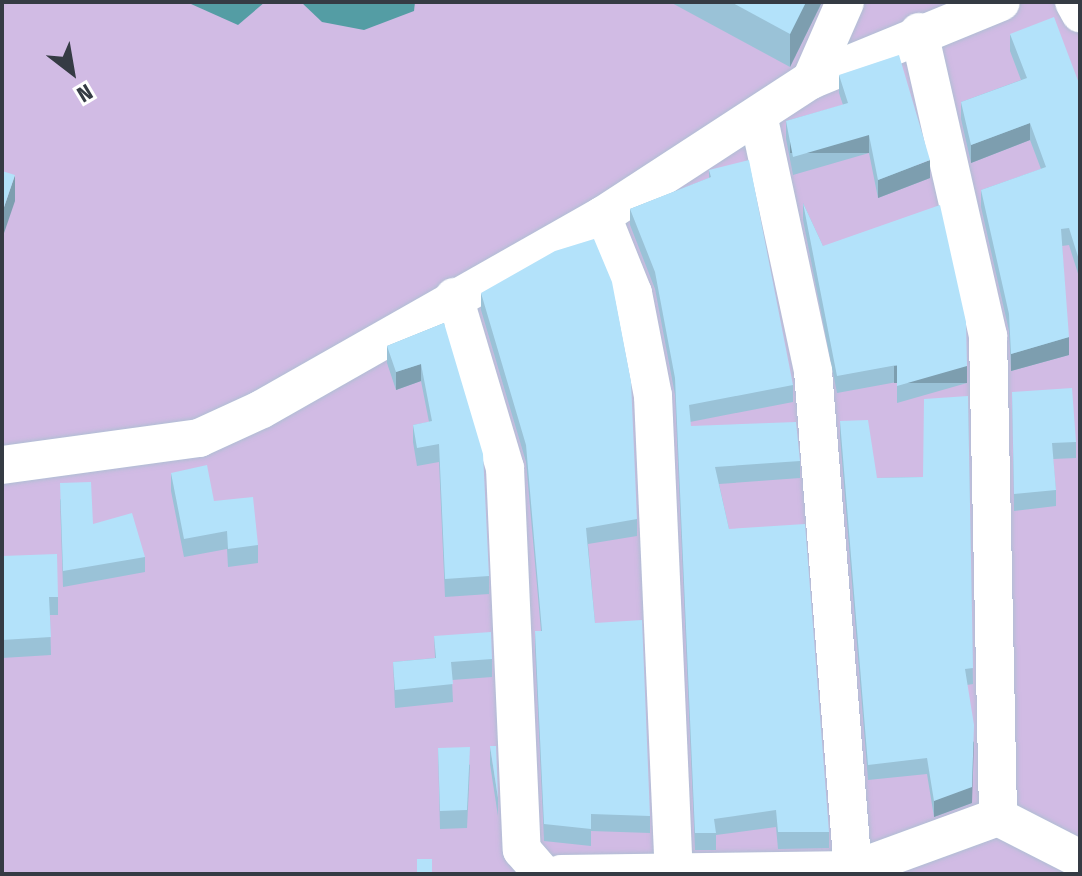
<!DOCTYPE html>
<style>
body{margin:0}
#map{position:relative;width:1082px;height:876px;overflow:hidden;background:#e6f0fd;font-family:"Fira Sans Condensed",sans-serif}
div>[style]{position:absolute}
.green>*{inset:0;background:#d1bbe4;transform-origin:0 0}
.water>*{inset:0;background:#549da4}
.roads{filter:drop-shadow(0 0 2px #afbed3) drop-shadow(0 0 2px #afbed3)}
.minor>*{height:38px;margin:-19px;padding:0 19px;transform-origin:19px;border-radius:19px;background:#fff}
.wall>*{inset:0;background:#9ac2d7}
.shaded-wall>*{inset:0;background:#7d9eaf;transform-origin:0 0}
.building>*{inset:0;background:#b3e2fa;transform-origin:0 0}
span{translate:-50% -50%;white-space:nowrap;text-align:center;line-height:1.15;-webkit-text-stroke:8px #fff;paint-order:stroke}
.frame{position:absolute;inset:0;border:4px solid #353b44;pointer-events:none}
.north{position:absolute;left:32px;top:32px;width:80px;height:80px;-webkit-text-stroke:6px #fff;paint-order:stroke;rotate:149deg;font-size:22px;font-weight:700;line-height:32px;text-align:center;color:#353b44}
.north::after{content:'';display:block;margin:auto;width:28px;height:36px;background:#353b44;clip-path:polygon(50% 0,100% 100%,50% 72%,0 100%)}
</style>
<div id="map">
<div class="green">
<div style="left:2px;top:2px;width:1078px;height:872px"></div>
</div>
<div class="water">
<div style="clip-path:polygon(265px 2px,238px 25px,191px 4px,191px 2px)"></div>
<div style="clip-path:polygon(301px 2px,415px 2px,414px 11px,364px 30px,322px 22px)"></div>
</div>
<div class="roads">
<div class="minor">
<div style="left:1074px;top:2px;width:13px;rotate:61deg"></div>
<div style="left:919px;top:32px;width:312px;rotate:77.2deg"></div>
<div style="left:988px;top:336px;width:481px;rotate:88.8deg"></div>
<div style="left:811px;top:80px;width:85px;rotate:-66.4deg"></div>
<div style="left:759px;top:119px;width:258px;rotate:77.9deg"></div>
<div style="left:813px;top:371px;width:501px;rotate:85.42deg"></div>
<div style="left:602px;top:216px;width:83px;rotate:68.1deg"></div>
<div style="left:633px;top:293px;width:105px;rotate:79deg"></div>
<div style="left:653px;top:396px;width:472px;rotate:87.5deg"></div>
<div style="left:454px;top:297px;width:178px;rotate:73.4deg"></div>
<div style="left:505px;top:468px;width:382px;rotate:87.5deg"></div>
<div style="left:522px;top:850px;width:32px;rotate:49deg"></div>
<div style="left:2px;top:465px;width:199px;rotate:-7.8deg"></div>
<div style="left:199px;top:438px;width:69px;rotate:-24.7deg"></div>
<div style="left:262px;top:409px;width:391px;rotate:-29.6deg"></div>
<div style="left:602px;top:216px;width:249px;rotate:-33.1deg"></div>
<div style="left:811px;top:80px;width:205px;rotate:-22.3deg"></div>
<div style="left:561px;top:874px;width:292px;rotate:-0.8deg"></div>
<div style="left:853px;top:870px;width:154px;rotate:-20.1deg"></div>
<div style="left:998px;top:817px;width:92px;rotate:27.1deg"></div>
</div>
</div>
<div class="wall">
<div style="clip-path:polygon(670px 2px,822px 2px,790px 67px)"></div>
<div style="clip-path:polygon(1010px 34px,1080px 86px,1080px 280px,1069px 245px,1062px 246px,1069px 355px,1011px 371px,1009px 331px,981px 207px,981px 190px,1041px 169px,1030px 140px,971px 163px,961px 119px,961px 102px,1021px 80px,1010px 51px)"></div>
<div style="clip-path:polygon(839px 75px,930px 178px,878px 198px,869px 153px,793px 175px,786px 139px,786px 121px,843px 105px,839px 93px)"></div>
<div style="clip-path:polygon(709px 170px,793px 385px,793px 402px,690px 422px,691px 426px,800px 461px,800px 478px,719px 484px,729px 529px,829px 832px,829px 848px,778px 849px,776px 827px,716px 835px,716px 850px,695px 850px,675px 395px,655px 289px,630px 225px,630px 209px,709px 178px)"></div>
<div style="clip-path:polygon(803px 203px,823px 246px,967px 383px,897px 403px,897px 382px,837px 393px,803px 220px)"></div>
<div style="clip-path:polygon(481px 293px,637px 519px,637px 536px,588px 544px,595px 623px,650px 816px,650px 833px,591px 831px,591px 846px,544px 841px,535px 648px,535px 631px,541px 631px,526px 462px,481px 310px)"></div>
<div style="clip-path:polygon(444px 323px,489px 576px,489px 594px,445px 597px,439px 462px,417px 466px,413px 442px,413px 425px,429px 422px,421px 381px,396px 390px,387px 363px,387px 346px)"></div>
<div style="clip-path:polygon(1012px 392px,1076px 442px,1076px 458px,1053px 459px,1056px 490px,1056px 506px,1014px 511px)"></div>
<div style="clip-path:polygon(968px 396px,973px 684px,967px 685px,972px 803px,934px 817px,927px 774px,868px 780px,840px 437px,840px 421px,877px 478px,923px 477px)"></div>
<div style="clip-path:polygon(171px 473px,214px 501px,258px 545px,258px 563px,228px 567px,227px 549px,184px 557px,171px 491px)"></div>
<div style="clip-path:polygon(60px 499px,93px 524px,145px 557px,145px 572px,63px 587px)"></div>
<div style="clip-path:polygon(2px 556px,58px 597px,58px 615px,50px 615px,51px 655px,2px 658px)"></div>
<div style="clip-path:polygon(434px 636px,492px 659px,492px 677px,452px 680px,453px 702px,395px 708px,393px 662px,435px 658px)"></div>
<div style="clip-path:polygon(490px 746px,498px 798px,498px 816px,490px 764px)"></div>
<div style="clip-path:polygon(438px 748px,470px 765px,467px 828px,440px 829px)"></div>
</div>
<div class="shaded-wall">
<div style="clip-path:polygon(806px 2px,822px 2px,790px 67px,790px 34px)"></div>
<div style="clip-path:polygon(1030px 123px,1030px 140px,971px 163px,971px 145px)"></div>
<div style="left:869px;top:135px;width:18px;height:79px;rotate:90deg"></div>
<div style="clip-path:polygon(930px 160px,930px 178px,878px 198px,878px 180px)"></div>
<div style="clip-path:polygon(15px 175px,15px 201px,2px 239px,2px 213px)"></div>
<div style="clip-path:polygon(1069px 337px,1069px 355px,1011px 371px,1011px 354px)"></div>
<div style="clip-path:polygon(421px 364px,421px 381px,396px 390px,396px 372px)"></div>
<div style="left:967px;top:366px;width:17px;height:73px;rotate:90deg"></div>
<div style="clip-path:polygon(974px 741px,972px 803px,934px 817px,934px 801px)"></div>
</div>
<div class="building">
<div style="clip-path:polygon(731px 2px,806px 2px,790px 34px)"></div>
<div style="clip-path:polygon(1054px 17px,1080px 86px,1080px 263px,1069px 228px,1061px 229px,1069px 337px,1011px 354px,1009px 314px,981px 190px,1046px 167px,1030px 123px,971px 145px,961px 102px,1027px 78px,1010px 34px)"></div>
<div style="clip-path:polygon(899px 55px,930px 160px,878px 180px,869px 135px,793px 157px,786px 121px,848px 103px,839px 75px)"></div>
<div style="clip-path:polygon(749px 160px,793px 385px,689px 405px,691px 426px,796px 422px,800px 461px,715px 467px,729px 529px,805px 524px,829px 832px,778px 832px,776px 810px,714px 819px,716px 833px,695px 833px,675px 378px,655px 272px,630px 209px,711px 177px,709px 170px)"></div>
<div style="clip-path:polygon(2px 171px,15px 175px,2px 213px)"></div>
<div style="clip-path:polygon(803px 203px,823px 246px,940px 205px,966px 322px,967px 366px,897px 386px,897px 365px,837px 376px)"></div>
<div style="clip-path:polygon(594px 239px,612px 282px,631px 382px,637px 519px,586px 528px,595px 623px,642px 620px,650px 816px,591px 814px,591px 829px,544px 824px,535px 631px,542px 631px,526px 445px,481px 293px,555px 251px)"></div>
<div style="clip-path:polygon(444px 323px,483px 454px,489px 576px,445px 579px,439px 444px,417px 448px,413px 425px,432px 421px,421px 364px,396px 372px,387px 346px)"></div>
<div style="clip-path:polygon(1072px 388px,1076px 442px,1052px 443px,1056px 490px,1014px 494px,1012px 392px)"></div>
<div style="clip-path:polygon(968px 396px,973px 668px,965px 669px,974px 725px,972px 787px,934px 801px,927px 758px,868px 765px,840px 421px,868px 420px,877px 478px,923px 477px,924px 399px)"></div>
<div style="clip-path:polygon(207px 465px,214px 501px,253px 497px,258px 545px,228px 549px,227px 531px,184px 539px,171px 473px)"></div>
<div style="clip-path:polygon(91px 482px,93px 524px,132px 513px,145px 557px,63px 571px,60px 483px)"></div>
<div style="clip-path:polygon(57px 554px,58px 597px,49px 597px,51px 637px,2px 640px,2px 556px)"></div>
<div style="clip-path:polygon(491px 632px,492px 659px,451px 662px,453px 684px,395px 690px,393px 662px,436px 658px,434px 636px)"></div>
<div style="clip-path:polygon(490px 746px,496px 746px,498px 798px)"></div>
<div style="clip-path:polygon(470px 747px,467px 810px,440px 811px,438px 748px)"></div>
<div style="left:417px;top:859px;width:15px;height:15px"></div>
</div>
<div class="frame"></div>
<div class="north">N</div>
</div>
